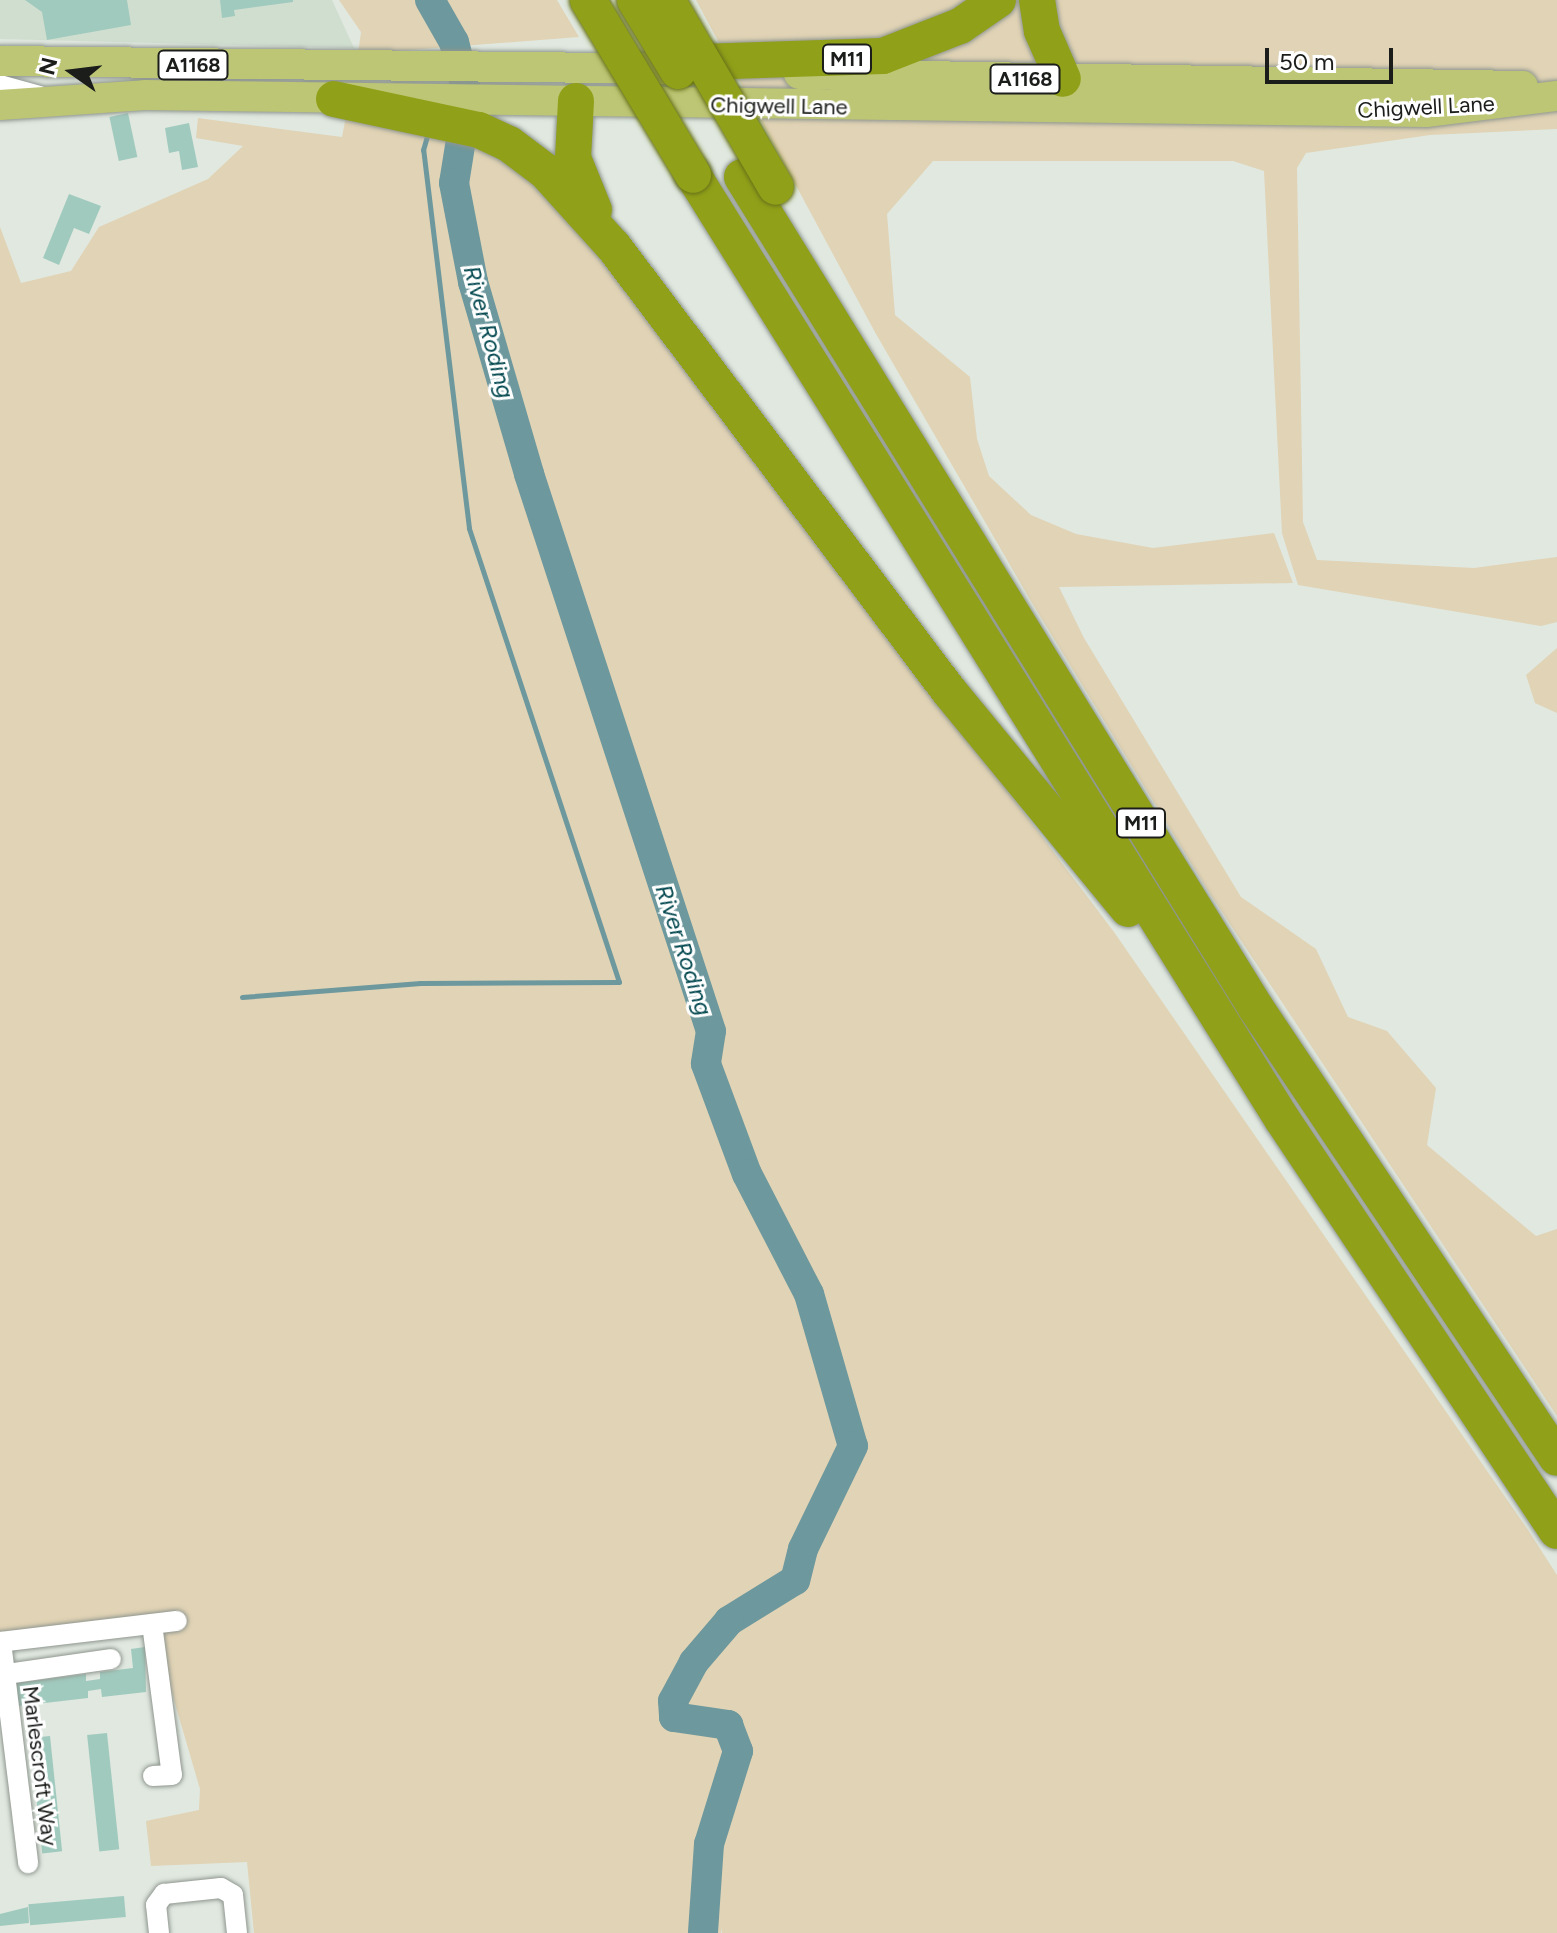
<!DOCTYPE html>
<style>
body{margin:0}
#map{position:relative;width:1557px;height:1933px;overflow:hidden;background:#e0e8e0;font-family:Figtree,sans-serif}
div>[style]{position:absolute}
.built>*{inset:0;background:#d0ded0}
.green>*{inset:0;background:#e1d3b5}
.stream>*{height:5px;margin:-2.5px;padding:0 2.5px;transform-origin:2.5px;border-radius:2.5px;background:#6d989d}
.river>*{height:30px;margin:-15px;padding:0 15px;transform-origin:15px;border-radius:15px;background:#6d989d}
.building>*{inset:0;background:#a1cabe;transform-origin:0 0}
.roads{filter:drop-shadow(0 0 2px #8f968f) drop-shadow(0 0 2px #8f968f)}
.minor>*{height:20px;margin:-10px;padding:0 10px;transform-origin:10px;border-radius:10px;background:#fff}
.primary>*{height:30px;margin:-15px;padding:0 15px;transform-origin:15px;border-radius:15px;background:#bdc675}
.motorway>*{height:36px;margin:-18px;padding:0 18px;transform-origin:18px;border-radius:18px;background:#91a019}
.bridges{filter:drop-shadow(0 0 2px #677219) drop-shadow(0 0 2px #677219)}
.motorway-bridge>*{height:36px;margin:-18px;padding:0 18px;transform-origin:18px;border-radius:18px;background:#91a019}
span{translate:-50% -50%;white-space:nowrap;text-align:center;line-height:1.15;-webkit-text-stroke:6px #fff;paint-order:stroke}
.shield-label span{padding:2px 6px;background:#fff;border:2px solid;border-radius:6px;-webkit-text-stroke-width:0}
.shield-label{font-size:20px;color:#1a1d1a;font-weight:700}
.street-label{font-size:22px;color:#1a1d1a}
.water-label{font-size:24px;color:#03484f;font-style:italic}
.north{position:absolute;left:32px;top:32px;width:80px;height:80px;-webkit-text-stroke:6px #fff;paint-order:stroke;rotate:284deg;font-size:22px;font-weight:700;line-height:32px;text-align:center;color:#1a1d1a}
.north::after{content:'';display:block;margin:auto;width:28px;height:36px;background:#1a1d1a;clip-path:polygon(50% 0,100% 100%,50% 72%,0 100%)}
.scale{position:absolute;left:1265px;top:48px;width:128px;height:36px;box-sizing:border-box;border:4px solid #1a1d1a;border-top:0;padding-left:10px;font-size:24px;line-height:28px;white-space:nowrap;color:#1a1d1a;-webkit-text-stroke:6px #fff;paint-order:stroke}
</style>
<div id="map">
<div class="built">
<div style="clip-path:polygon(0 0,332px 0,354px 48px,0 39px)"></div>
</div>
<div class="green">
<div style="clip-path:polygon(339px 0,557px 0,579px 37px,358px 54px,361px 32px)"></div>
<div style="clip-path:polygon(696px 0,1557px 0,1557px 129px,1430px 135px,1306px 153px,1297px 168px,1303px 522px,1317px 560px,1474px 568px,1557px 557px,1557px 622px,1541px 626px,1298px 585px,1282px 533px,1264px 171px,1233px 161px,933px 161px,887px 214px,895px 315px,970px 377px,977px 439px,989px 476px,1031px 515px,1076px 534px,1153px 548px,1274px 533px,1293px 583px,1059px 587px,1084px 638px,1241px 897px,1316px 949px,1348px 1017px,1387px 1031px,1436px 1088px,1427px 1145px,1536px 1236px,1557px 1229px,1557px 1416px,1208px 891px,1032px 603px,876px 334px)"></div>
<div style="clip-path:polygon(347px 111px,514px 156px,607px 261px,1114px 932px,1528px 1530px,1557px 1575px,1557px 1933px,722px 1933px,722px 1928px,721px 1933px,254px 1933px,247px 1862px,151px 1866px,146px 1821px,199px 1810px,200px 1789px,152px 1625px,0 1642px,0 227px,21px 283px,71px 271px,99px 227px,208px 179px,243px 146px,196px 138px,198px 118px,342px 137px)"></div>
<div style="clip-path:polygon(1557px 648px,1557px 713px,1535px 703px,1526px 675px)"></div>
</div>
<div class="stream">
<div style="left:449px;top:57px;width:16px;rotate:-72deg"></div>
<div style="left:242px;top:997px;width:179px;rotate:-4.5deg"></div>
<div style="left:420px;top:983px;width:199px;rotate:-0.3deg"></div>
<div style="left:619px;top:982px;width:478px;rotate:-108.3deg"></div>
<div style="left:469px;top:528px;width:381px;rotate:-96.9deg"></div>
<div style="left:423px;top:150px;width:19px;rotate:-74deg"></div>
</div>
<div class="river">
<div style="left:430px;top:0;width:48px;rotate:60.3deg"></div>
<div style="left:454px;top:42px;width:56px;rotate:75.5deg"></div>
<div style="left:468px;top:96px;width:88px;rotate:99.1deg"></div>
<div style="left:454px;top:183px;width:101px;rotate:79.1deg"></div>
<div style="left:473px;top:282px;width:200px;rotate:73.7deg"></div>
<div style="left:529px;top:474px;width:586px;rotate:71.91deg"></div>
<div style="left:711px;top:1031px;width:33px;rotate:99deg"></div>
<div style="left:706px;top:1064px;width:117px;rotate:69.6deg"></div>
<div style="left:747px;top:1174px;width:135px;rotate:62.7deg"></div>
<div style="left:809px;top:1294px;width:158px;rotate:73.9deg"></div>
<div style="left:853px;top:1446px;width:114px;rotate:115.9deg"></div>
<div style="left:803px;top:1549px;width:32px;rotate:104deg"></div>
<div style="left:795px;top:1580px;width:78px;rotate:148.2deg"></div>
<div style="left:729px;top:1621px;width:54px;rotate:130.5deg"></div>
<div style="left:694px;top:1662px;width:44px;rotate:118.3deg"></div>
<div style="left:673px;top:1701px;width:16px;rotate:86deg"></div>
<div style="left:674px;top:1717px;width:55px;rotate:8.4deg"></div>
<div style="left:728px;top:1725px;width:28px;rotate:69deg"></div>
<div style="left:738px;top:1751px;width:97px;rotate:107.3deg"></div>
<div style="left:709px;top:1844px;width:89px;rotate:93.9deg"></div>
</div>
<div class="building">
<div style="clip-path:polygon(25px 0,127px 0,131px 25px,47px 40px,42px 12px)"></div>
<div style="clip-path:polygon(220px 0,293px 0,293px 2px,234px 10px,235px 16px,222px 18px)"></div>
<div style="left:128px;top:113px;width:45px;height:19px;rotate:78deg"></div>
<div style="clip-path:polygon(189px 123px,198px 167px,182px 170px,179px 151px,169px 153px,165px 128px)"></div>
<div style="clip-path:polygon(69px 194px,101px 206px,89px 234px,74px 228px,59px 265px,43px 258px)"></div>
<div style="clip-path:polygon(145px 1647px,146px 1692px,102px 1697px,101px 1689px,88px 1691px,88px 1698px,19px 1706px,16px 1683px,86px 1674px,86px 1681px,100px 1679px,100px 1672px,133px 1668px,131px 1649px)"></div>
<div style="left:107px;top:1733px;width:117px;height:20px;rotate:84deg"></div>
<div style="left:50px;top:1736px;width:116px;height:20px;rotate:84deg"></div>
<div style="left:124px;top:1896px;width:21px;height:96px;rotate:85deg"></div>
<div style="clip-path:polygon(28px 1907px,29px 1923px,0 1926px,0 1914px)"></div>
</div>
<div class="roads">
<div class="minor">
<div style="left:0;top:85px;width:41px;rotate:15.4deg"></div>
<div style="left:152px;top:1624px;width:152px;rotate:82.5deg"></div>
<div style="left:172px;top:1775px;width:19px;rotate:177deg"></div>
<div style="left:0;top:1642px;width:178px;rotate:-6.8deg"></div>
<div style="left:1px;top:1642px;width:223px;rotate:83deg"></div>
<div style="left:0;top:1675px;width:112px;rotate:-8.2deg"></div>
<div style="left:159px;top:1933px;width:28px;rotate:-96deg"></div>
<div style="left:156px;top:1905px;width:14px;rotate:-54deg"></div>
<div style="left:164px;top:1894px;width:57px;rotate:-6deg"></div>
<div style="left:221px;top:1888px;width:14px;rotate:30deg"></div>
<div style="left:233px;top:1895px;width:38px;rotate:84deg"></div>
</div>
<div class="primary">
<div style="left:0;top:61px;width:695px;rotate:0.66deg"></div>
<div style="left:799px;top:74px;width:724px;rotate:0.95deg"></div>
<div style="left:0;top:105px;width:145px;rotate:-3.9deg"></div>
<div style="left:145px;top:95px;width:1281px;rotate:0.76deg"></div>
<div style="left:1426px;top:112px;width:132px;rotate:-7deg"></div>
</div>
<div class="motorway">
<div style="left:1037px;top:0;width:31px;rotate:81deg"></div>
<div style="left:1042px;top:31px;width:52px;rotate:66.4deg"></div>
<div style="left:684px;top:69px;width:17px;rotate:-24deg"></div>
<div style="left:700px;top:62px;width:183px;rotate:-1.9deg"></div>
<div style="left:883px;top:56px;width:83px;rotate:-21.3deg"></div>
<div style="left:960px;top:26px;width:46px;rotate:-34.4deg"></div>
<div style="left:334px;top:99px;width:148px;rotate:12.1deg"></div>
<div style="left:479px;top:130px;width:33px;rotate:25deg"></div>
<div style="left:509px;top:144px;width:45px;rotate:36.9deg"></div>
<div style="left:545px;top:171px;width:103px;rotate:47.8deg"></div>
<div style="left:614px;top:247px;width:556px;rotate:52.97deg"></div>
<div style="left:949px;top:691px;width:282px;rotate:50.6deg"></div>
<div style="left:576px;top:101px;width:57px;rotate:93deg"></div>
<div style="left:573px;top:158px;width:56px;rotate:68deg"></div>
<div style="left:693px;top:175px;width:1113px;rotate:58.04deg"></div>
<div style="left:1282px;top:1119px;width:495px;rotate:56.3deg"></div>
<div style="left:742px;top:177px;width:977px;rotate:58.26deg"></div>
<div style="left:1256px;top:1008px;width:541px;rotate:56.22deg"></div>
</div>
</div>
<div class="bridges">
<div class="motorway-bridge">
<div style="left:588px;top:0;width:204px;rotate:59deg"></div>
<div style="left:635px;top:0;width:83px;rotate:58.8deg"></div>
<div style="left:667px;top:0;width:216px;rotate:59.8deg"></div>
</div>
</div>
<div class="shield-label">
<span style="left:847px;top:59px">M11</span>
<span style="left:193px;top:65px">A1168</span>
<span style="left:1025px;top:79px">A1168</span>
<span style="left:1141px;top:823px">M11</span>
</div>
<div class="street-label">
<span style="left:779px;top:106px;rotate:1deg">Chigwell Lane</span>
<span style="left:1426px;top:107px;rotate:-3deg">Chigwell Lane</span>
<span style="left:40px;top:1766px;rotate:83deg">Marlescroft Way</span>
</div>
<div class="water-label">
<span style="left:489px;top:332px;rotate:75deg">River Roding</span>
<span style="left:684px;top:950px;rotate:72deg">River Roding</span>
</div>
<div class="north">N</div>
<div class="scale">50 m</div>
</div>
